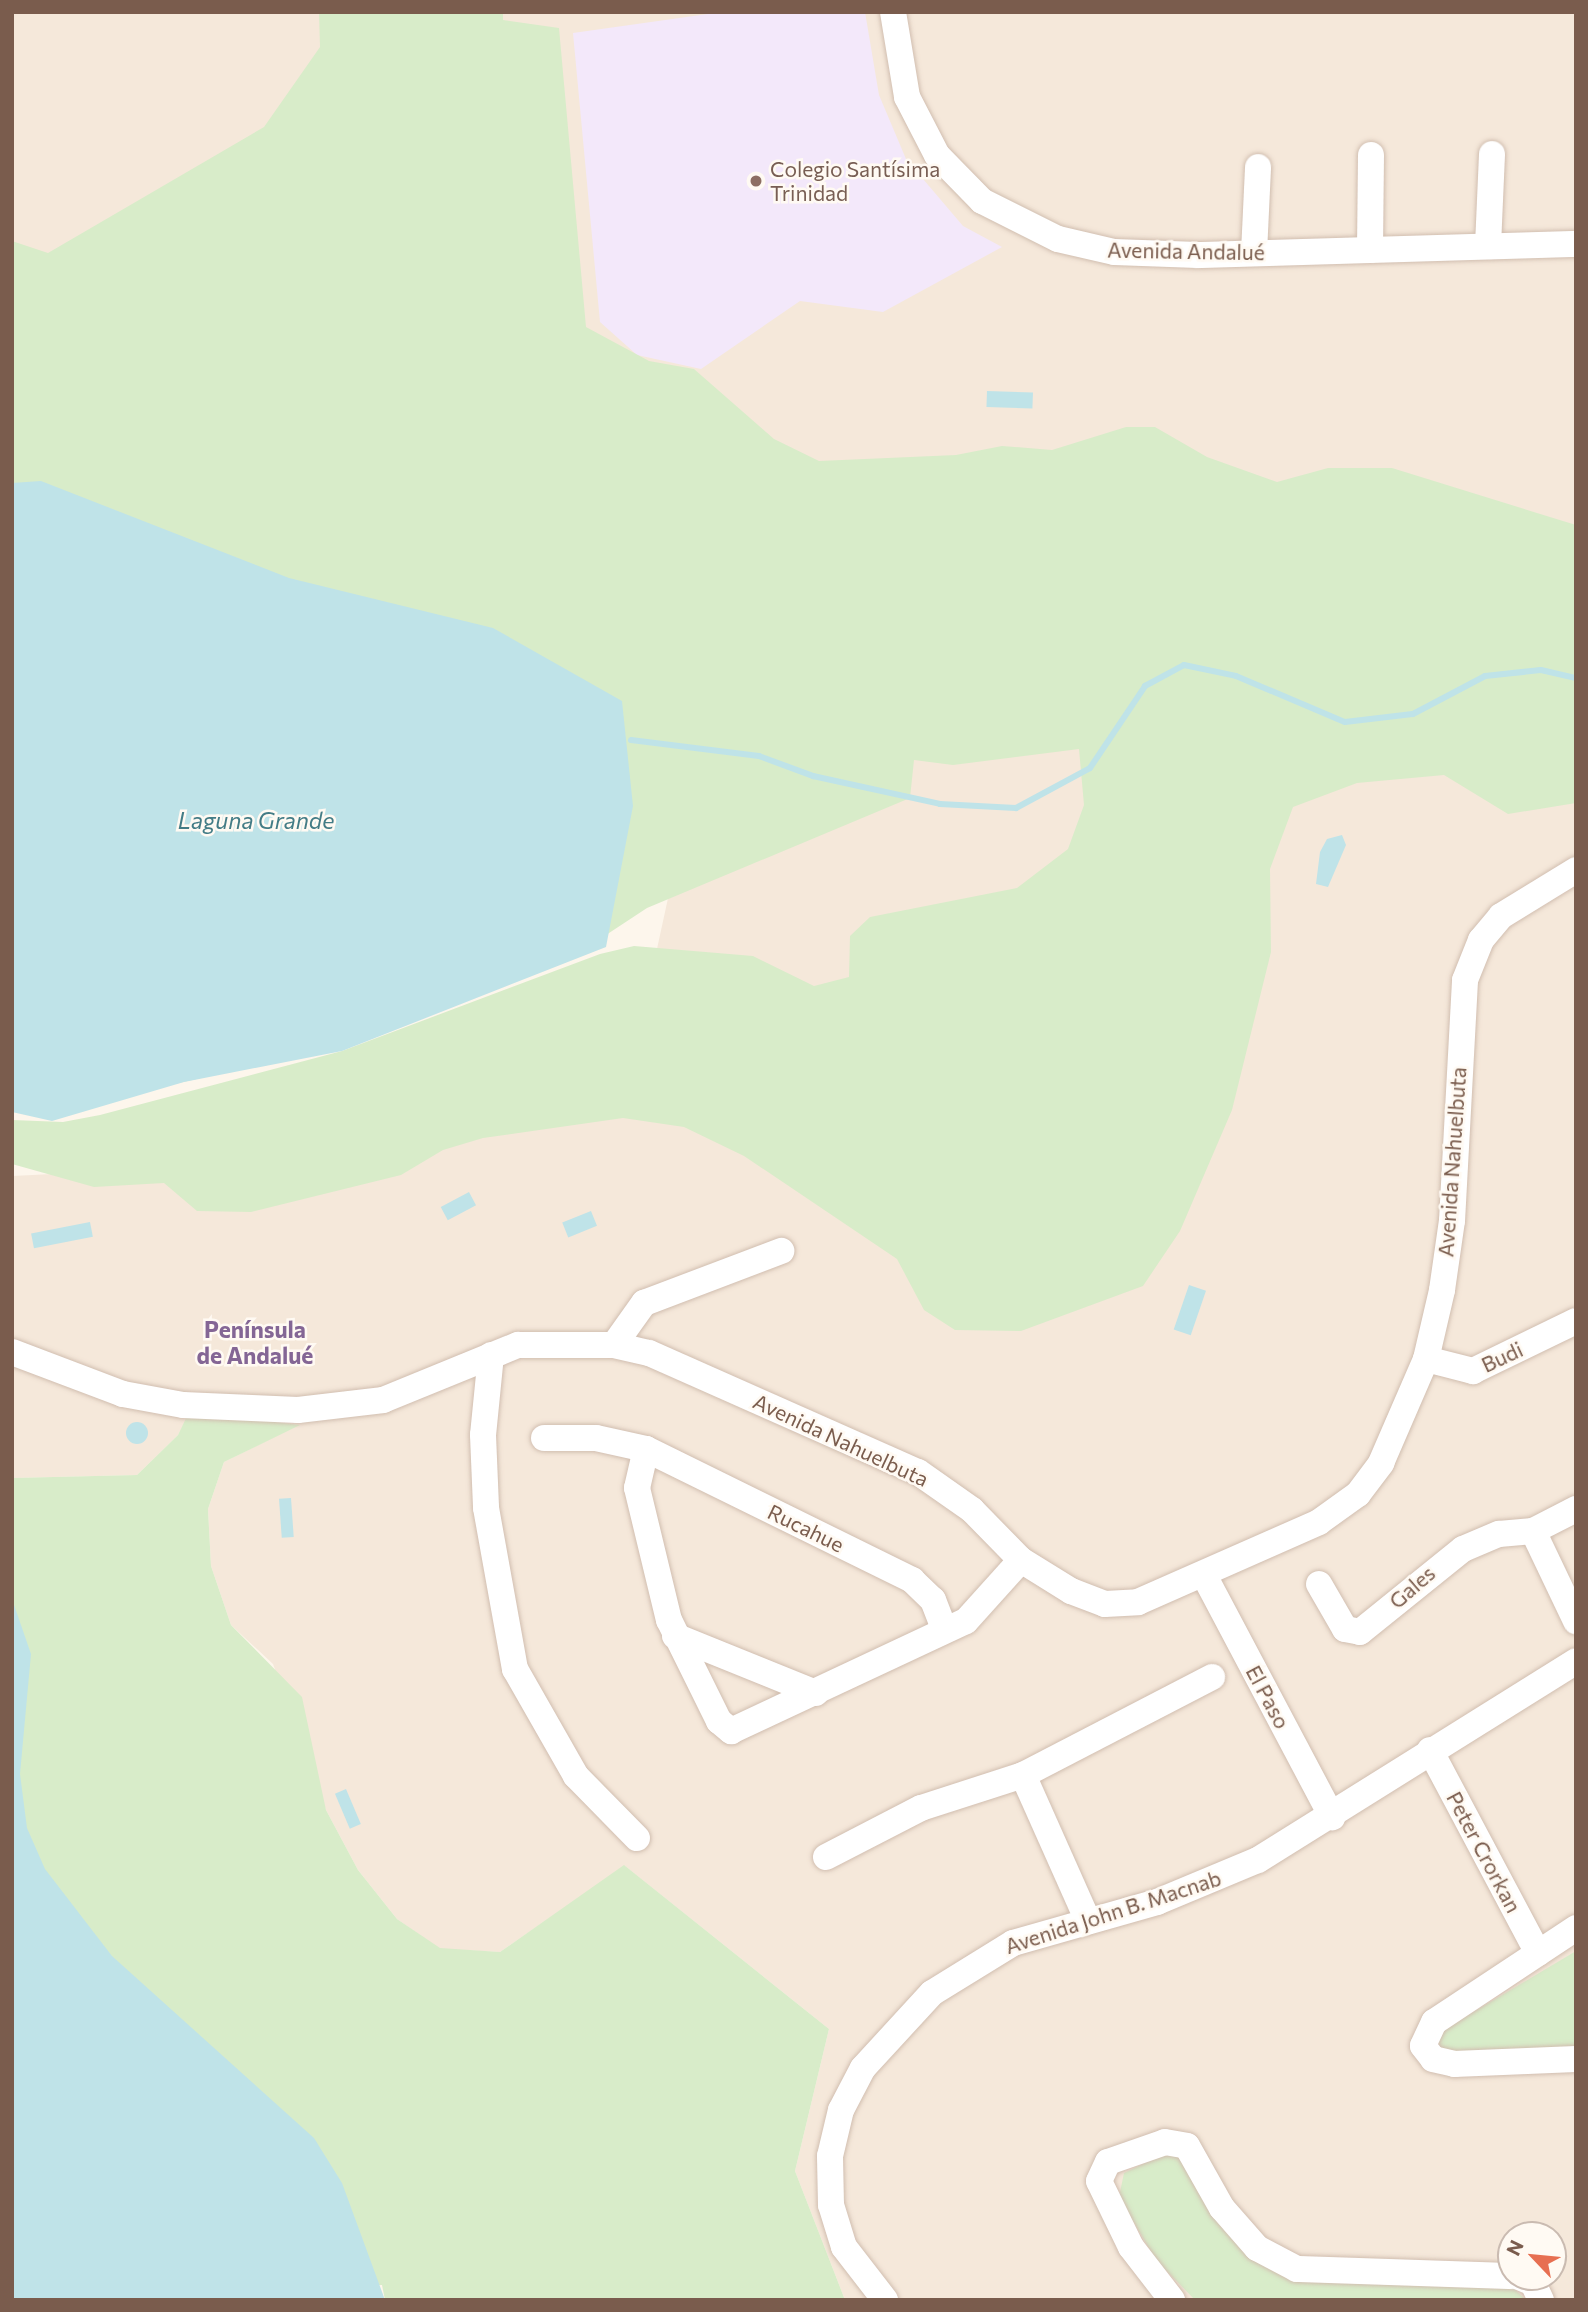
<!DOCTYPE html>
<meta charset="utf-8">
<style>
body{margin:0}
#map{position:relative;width:1588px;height:2312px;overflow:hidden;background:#fdf6ec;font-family:Commissioner,sans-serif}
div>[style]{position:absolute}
.residential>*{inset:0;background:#f5e8da}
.education>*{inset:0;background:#f3e8fa}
.green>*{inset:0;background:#d8ecc9}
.water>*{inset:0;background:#bfe3e8;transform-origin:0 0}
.round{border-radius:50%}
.stream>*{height:6px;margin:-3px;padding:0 3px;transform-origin:3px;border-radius:3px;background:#bfe3e8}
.roads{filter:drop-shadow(0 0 2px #d1beb0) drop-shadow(0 0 2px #d1beb0)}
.minor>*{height:26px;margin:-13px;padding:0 13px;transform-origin:13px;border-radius:13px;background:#fff}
.dots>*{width:19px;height:19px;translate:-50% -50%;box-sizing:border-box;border:4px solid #fffaf3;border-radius:50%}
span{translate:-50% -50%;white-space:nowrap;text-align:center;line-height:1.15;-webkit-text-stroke:5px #fffaf3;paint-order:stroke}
.education-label{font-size:21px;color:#785e54}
.left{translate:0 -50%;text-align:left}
.street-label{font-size:21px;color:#7a5c4d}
.water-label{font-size:23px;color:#437c86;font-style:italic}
.neighbourhood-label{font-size:23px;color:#846695;font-weight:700}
.frame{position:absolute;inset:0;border:14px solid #7a5c4d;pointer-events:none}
.north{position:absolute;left:1497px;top:2221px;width:70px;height:70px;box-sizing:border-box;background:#fffaf3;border:2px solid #cabbb1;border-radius:50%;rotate:296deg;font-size:19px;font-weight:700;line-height:28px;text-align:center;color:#7a5c4d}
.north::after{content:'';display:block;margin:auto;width:24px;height:32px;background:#e76f51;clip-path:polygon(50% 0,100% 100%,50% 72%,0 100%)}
</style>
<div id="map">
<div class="residential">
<div style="clip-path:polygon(evenodd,12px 12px,1576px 12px,1576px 2300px,845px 2300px,795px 2171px,829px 2029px,625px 1866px,500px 1952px,440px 1949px,397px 1919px,358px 1870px,326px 1810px,273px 1664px,231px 1625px,211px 1566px,208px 1509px,224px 1462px,298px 1425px,190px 1412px,178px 1435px,137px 1475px,12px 1478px,12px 1176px,175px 1168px,655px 958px,675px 866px,12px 457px,12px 12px,1511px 2235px,1553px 2235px,1553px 2277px,1511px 2277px,1511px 2235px)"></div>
</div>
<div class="education">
<div style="clip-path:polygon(722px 12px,865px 12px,879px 95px,906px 159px,963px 226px,1002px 247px,883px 312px,800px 301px,701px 369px,637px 355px,600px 322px,573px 33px)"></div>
</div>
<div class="green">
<div style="clip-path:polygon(319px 12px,503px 12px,503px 20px,559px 28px,586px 327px,649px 361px,694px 369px,774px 439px,819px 461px,956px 455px,1002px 446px,1052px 450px,1126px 427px,1155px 427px,1207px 457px,1277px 482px,1328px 468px,1392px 468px,1576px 525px,1576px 803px,1508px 814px,1444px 775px,1357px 783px,1293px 807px,1270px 869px,1271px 952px,1232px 1110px,1180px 1231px,1143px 1286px,1021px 1331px,955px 1330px,924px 1310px,897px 1259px,744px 1156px,684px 1127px,623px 1118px,483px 1138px,443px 1150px,401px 1175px,251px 1212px,197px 1211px,164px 1183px,94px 1187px,12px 1164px,12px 1120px,63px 1122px,100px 1115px,342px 1051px,600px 954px,634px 946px,753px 956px,814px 986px,849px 977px,850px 936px,870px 917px,1017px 888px,1068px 849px,1084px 805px,1079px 749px,953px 765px,914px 760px,910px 798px,647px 908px,565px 962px,316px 1052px,170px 1085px,12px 1102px,12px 241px,48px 253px,264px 127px,320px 47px)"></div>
<div style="clip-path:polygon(189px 1412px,300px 1425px,224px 1462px,208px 1509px,211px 1566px,231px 1625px,302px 1697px,326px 1810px,358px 1870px,397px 1919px,440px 1948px,500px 1952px,624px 1865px,829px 2029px,795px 2171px,845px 2300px,385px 2300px,382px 2285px,12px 2300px,12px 1478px,137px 1475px,178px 1435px)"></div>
<div style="clip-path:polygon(1576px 1951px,1576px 2046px,1503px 2054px,1440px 2050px,1438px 2033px)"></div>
<div style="clip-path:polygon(1162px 2155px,1177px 2156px,1309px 2281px,1512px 2287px,1526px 2300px,1195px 2300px,1156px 2260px,1119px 2197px,1124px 2173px)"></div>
</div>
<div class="water">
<div style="left:987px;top:391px;width:46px;height:16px;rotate:2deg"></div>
<div style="clip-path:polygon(41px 481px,289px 578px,493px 628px,622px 701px,633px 806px,606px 947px,342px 1051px,184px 1082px,52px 1121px,12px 1112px,12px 483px)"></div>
<div style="clip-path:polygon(1342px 835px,1346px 845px,1328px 887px,1316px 884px,1320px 852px,1327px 839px)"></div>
<div style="left:469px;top:1192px;width:15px;height:32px;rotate:62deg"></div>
<div style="left:591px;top:1211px;width:16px;height:31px;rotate:68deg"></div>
<div style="left:90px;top:1222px;width:15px;height:60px;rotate:79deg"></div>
<div style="left:1189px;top:1285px;width:18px;height:47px;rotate:19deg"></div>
<div class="round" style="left:126px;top:1422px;width:22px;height:22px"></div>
<div style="left:291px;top:1498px;width:39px;height:12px;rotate:86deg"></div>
<div style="clip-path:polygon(12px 1599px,31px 1654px,20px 1774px,27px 1828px,45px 1869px,112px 1956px,314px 2138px,342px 2183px,385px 2300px,12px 2300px)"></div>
<div style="left:346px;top:1789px;width:38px;height:12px;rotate:67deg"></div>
</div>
<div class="stream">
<div style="left:631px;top:740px;width:129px;rotate:7.1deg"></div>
<div style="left:759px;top:756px;width:58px;rotate:20.3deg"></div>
<div style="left:813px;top:776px;width:130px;rotate:12.4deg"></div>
<div style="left:940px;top:804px;width:76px;rotate:3deg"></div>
<div style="left:1016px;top:808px;width:84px;rotate:-28.4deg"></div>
<div style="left:1090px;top:768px;width:99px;rotate:-56.1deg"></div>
<div style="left:1145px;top:686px;width:44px;rotate:-28.3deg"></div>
<div style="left:1184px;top:665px;width:53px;rotate:11.9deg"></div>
<div style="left:1236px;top:676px;width:118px;rotate:22.9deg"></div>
<div style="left:1345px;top:722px;width:68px;rotate:-6.7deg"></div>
<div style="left:1413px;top:714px;width:81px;rotate:-27.8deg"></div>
<div style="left:1485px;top:676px;width:56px;rotate:-6.1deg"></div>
<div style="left:1541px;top:670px;width:36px;rotate:13deg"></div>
</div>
<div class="roads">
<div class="minor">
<div style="left:893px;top:12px;width:86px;rotate:80.6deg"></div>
<div style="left:907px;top:97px;width:65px;rotate:62.7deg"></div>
<div style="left:937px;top:155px;width:64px;rotate:45.6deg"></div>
<div style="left:982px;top:201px;width:85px;rotate:26.6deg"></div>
<div style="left:1058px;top:239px;width:57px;rotate:13.1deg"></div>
<div style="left:1114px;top:252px;width:84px;rotate:2deg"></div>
<div style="left:1198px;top:255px;width:378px;rotate:-1.7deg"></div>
<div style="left:1488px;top:246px;width:92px;rotate:-87.5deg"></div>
<div style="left:1370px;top:250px;width:95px;rotate:-89.4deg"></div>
<div style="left:1254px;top:253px;width:86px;rotate:-87.3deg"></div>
<div style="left:614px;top:1345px;width:52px;rotate:-54.5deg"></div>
<div style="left:644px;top:1303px;width:147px;rotate:-20.8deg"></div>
<div style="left:12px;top:1352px;width:119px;rotate:20.7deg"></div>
<div style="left:123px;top:1394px;width:61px;rotate:10.4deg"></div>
<div style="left:183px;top:1405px;width:115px;rotate:2.5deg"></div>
<div style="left:298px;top:1410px;width:86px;rotate:-6.7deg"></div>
<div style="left:383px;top:1400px;width:146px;rotate:-22.2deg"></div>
<div style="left:518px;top:1345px;width:96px"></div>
<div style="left:614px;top:1345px;width:36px;rotate:13deg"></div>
<div style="left:649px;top:1353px;width:294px;rotate:23.9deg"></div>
<div style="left:918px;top:1472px;width:66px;rotate:35.1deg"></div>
<div style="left:972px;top:1510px;width:70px;rotate:45.6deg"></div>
<div style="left:1021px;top:1560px;width:59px;rotate:31.8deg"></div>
<div style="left:1071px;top:1591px;width:36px;rotate:21deg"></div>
<div style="left:1105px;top:1604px;width:33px;rotate:-3deg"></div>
<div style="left:1138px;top:1602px;width:198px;rotate:-23.8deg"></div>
<div style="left:1319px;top:1522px;width:48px;rotate:-35.7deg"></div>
<div style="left:1358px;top:1494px;width:39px;rotate:-53deg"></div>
<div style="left:1381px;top:1463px;width:113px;rotate:-66.6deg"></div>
<div style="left:1426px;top:1359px;width:71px;rotate:-76.9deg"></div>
<div style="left:1442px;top:1290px;width:70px;rotate:-81.8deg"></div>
<div style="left:1452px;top:1221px;width:241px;rotate:-86.9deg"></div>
<div style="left:1465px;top:980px;width:43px;rotate:-68.2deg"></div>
<div style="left:1481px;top:940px;width:31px;rotate:-50deg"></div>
<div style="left:1501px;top:916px;width:88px;rotate:-31.5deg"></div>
<div style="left:491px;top:1355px;width:80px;rotate:95.7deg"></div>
<div style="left:483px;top:1435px;width:73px;rotate:87.6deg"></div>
<div style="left:486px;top:1508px;width:164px;rotate:79.8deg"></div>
<div style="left:515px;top:1669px;width:123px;rotate:60.3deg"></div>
<div style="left:576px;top:1776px;width:87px;rotate:45.5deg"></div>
<div style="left:1426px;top:1359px;width:49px;rotate:14.3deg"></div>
<div style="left:1473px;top:1371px;width:114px;rotate:-25.9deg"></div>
<div style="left:544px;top:1438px;width:52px"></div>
<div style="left:596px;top:1438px;width:51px;rotate:12.4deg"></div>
<div style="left:646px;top:1449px;width:297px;rotate:26.2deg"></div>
<div style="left:912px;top:1580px;width:29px;rotate:44deg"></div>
<div style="left:933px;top:1600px;width:31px;rotate:69deg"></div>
<div style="left:646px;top:1449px;width:40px;rotate:103deg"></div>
<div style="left:637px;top:1488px;width:136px;rotate:76.4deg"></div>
<div style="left:669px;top:1620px;width:113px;rotate:63.7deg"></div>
<div style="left:719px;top:1721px;width:16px;rotate:40deg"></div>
<div style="left:731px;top:1731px;width:259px;rotate:-25.1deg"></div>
<div style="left:966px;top:1621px;width:82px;rotate:-48deg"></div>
<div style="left:1533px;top:1531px;width:100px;rotate:64.5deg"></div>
<div style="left:1205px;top:1577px;width:272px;rotate:62.1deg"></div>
<div style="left:1319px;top:1584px;width:52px;rotate:60deg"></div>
<div style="left:1345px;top:1629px;width:15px;rotate:11deg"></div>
<div style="left:1360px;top:1632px;width:132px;rotate:-38.9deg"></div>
<div style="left:1463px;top:1549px;width:39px;rotate:-23deg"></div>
<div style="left:1499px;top:1534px;width:34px;rotate:-5deg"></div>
<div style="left:1533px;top:1531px;width:48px;rotate:-27.1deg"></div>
<div style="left:675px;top:1636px;width:152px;rotate:22deg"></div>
<div style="left:1430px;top:1750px;width:230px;rotate:62deg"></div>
<div style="left:1023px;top:1775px;width:160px;rotate:66deg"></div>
<div style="left:826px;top:1857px;width:107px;rotate:-27.3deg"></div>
<div style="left:921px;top:1808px;width:107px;rotate:-17.9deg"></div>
<div style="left:1023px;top:1775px;width:213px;rotate:-27.4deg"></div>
<div style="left:1576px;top:1928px;width:170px;rotate:146.5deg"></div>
<div style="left:1434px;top:2022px;width:26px;rotate:115deg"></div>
<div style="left:1423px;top:2046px;width:16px;rotate:52deg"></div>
<div style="left:1433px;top:2059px;width:22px;rotate:13deg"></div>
<div style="left:1454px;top:2064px;width:122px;rotate:-2.3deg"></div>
<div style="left:1519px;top:2277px;width:15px;rotate:23deg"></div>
<div style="left:1533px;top:2283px;width:19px;rotate:65deg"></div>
<div style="left:885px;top:2300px;width:67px;rotate:-127.7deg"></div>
<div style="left:844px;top:2247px;width:44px;rotate:-107.2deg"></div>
<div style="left:831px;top:2205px;width:49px;rotate:-91.2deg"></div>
<div style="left:830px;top:2156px;width:47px;rotate:-76.6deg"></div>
<div style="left:841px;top:2110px;width:47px;rotate:-62.4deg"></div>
<div style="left:863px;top:2068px;width:102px;rotate:-47.4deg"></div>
<div style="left:932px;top:1993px;width:95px;rotate:-31.7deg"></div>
<div style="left:1013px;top:1943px;width:150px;rotate:-15.9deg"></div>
<div style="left:1157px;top:1902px;width:109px;rotate:-22.6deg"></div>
<div style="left:1258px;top:1860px;width:375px;rotate:-32deg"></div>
<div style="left:1172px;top:2300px;width:67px;rotate:-127.7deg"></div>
<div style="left:1131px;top:2247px;width:73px;rotate:-115.9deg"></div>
<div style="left:1099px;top:2181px;width:21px;rotate:-65deg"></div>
<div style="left:1108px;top:2162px;width:60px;rotate:-19.3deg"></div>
<div style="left:1165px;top:2142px;width:22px;rotate:10deg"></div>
<div style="left:1187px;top:2146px;width:71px;rotate:60.6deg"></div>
<div style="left:1222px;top:2208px;width:53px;rotate:48.8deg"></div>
<div style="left:1257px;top:2248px;width:45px;rotate:27.7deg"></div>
<div style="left:1297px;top:2269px;width:214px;rotate:1.9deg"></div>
</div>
</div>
<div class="dots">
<div style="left:756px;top:181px;background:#8d6e63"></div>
</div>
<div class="education-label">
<span class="left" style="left:770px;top:181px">Colegio Santísima<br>Trinidad</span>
</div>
<div class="street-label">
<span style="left:1186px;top:251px;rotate:1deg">Avenida Andalué</span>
<span style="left:1452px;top:1162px;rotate:-86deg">Avenida Nahuelbuta</span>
<span style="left:1502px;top:1357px;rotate:-25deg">Budi</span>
<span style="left:841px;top:1440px;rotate:25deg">Avenida Nahuelbuta</span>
<span style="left:806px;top:1528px;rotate:26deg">Rucahue</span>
<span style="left:1412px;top:1587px;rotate:-41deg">Gales</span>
<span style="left:1268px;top:1697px;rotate:62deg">El Paso</span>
<span style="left:1484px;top:1852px;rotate:62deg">Peter Crorkan</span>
<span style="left:1113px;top:1912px;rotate:-18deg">Avenida John B. Macnab</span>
</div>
<div class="water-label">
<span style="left:256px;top:820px">Laguna Grande</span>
</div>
<div class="neighbourhood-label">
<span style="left:255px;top:1342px">Península<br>de Andalué</span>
</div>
<div class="frame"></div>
<div class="north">N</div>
</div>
